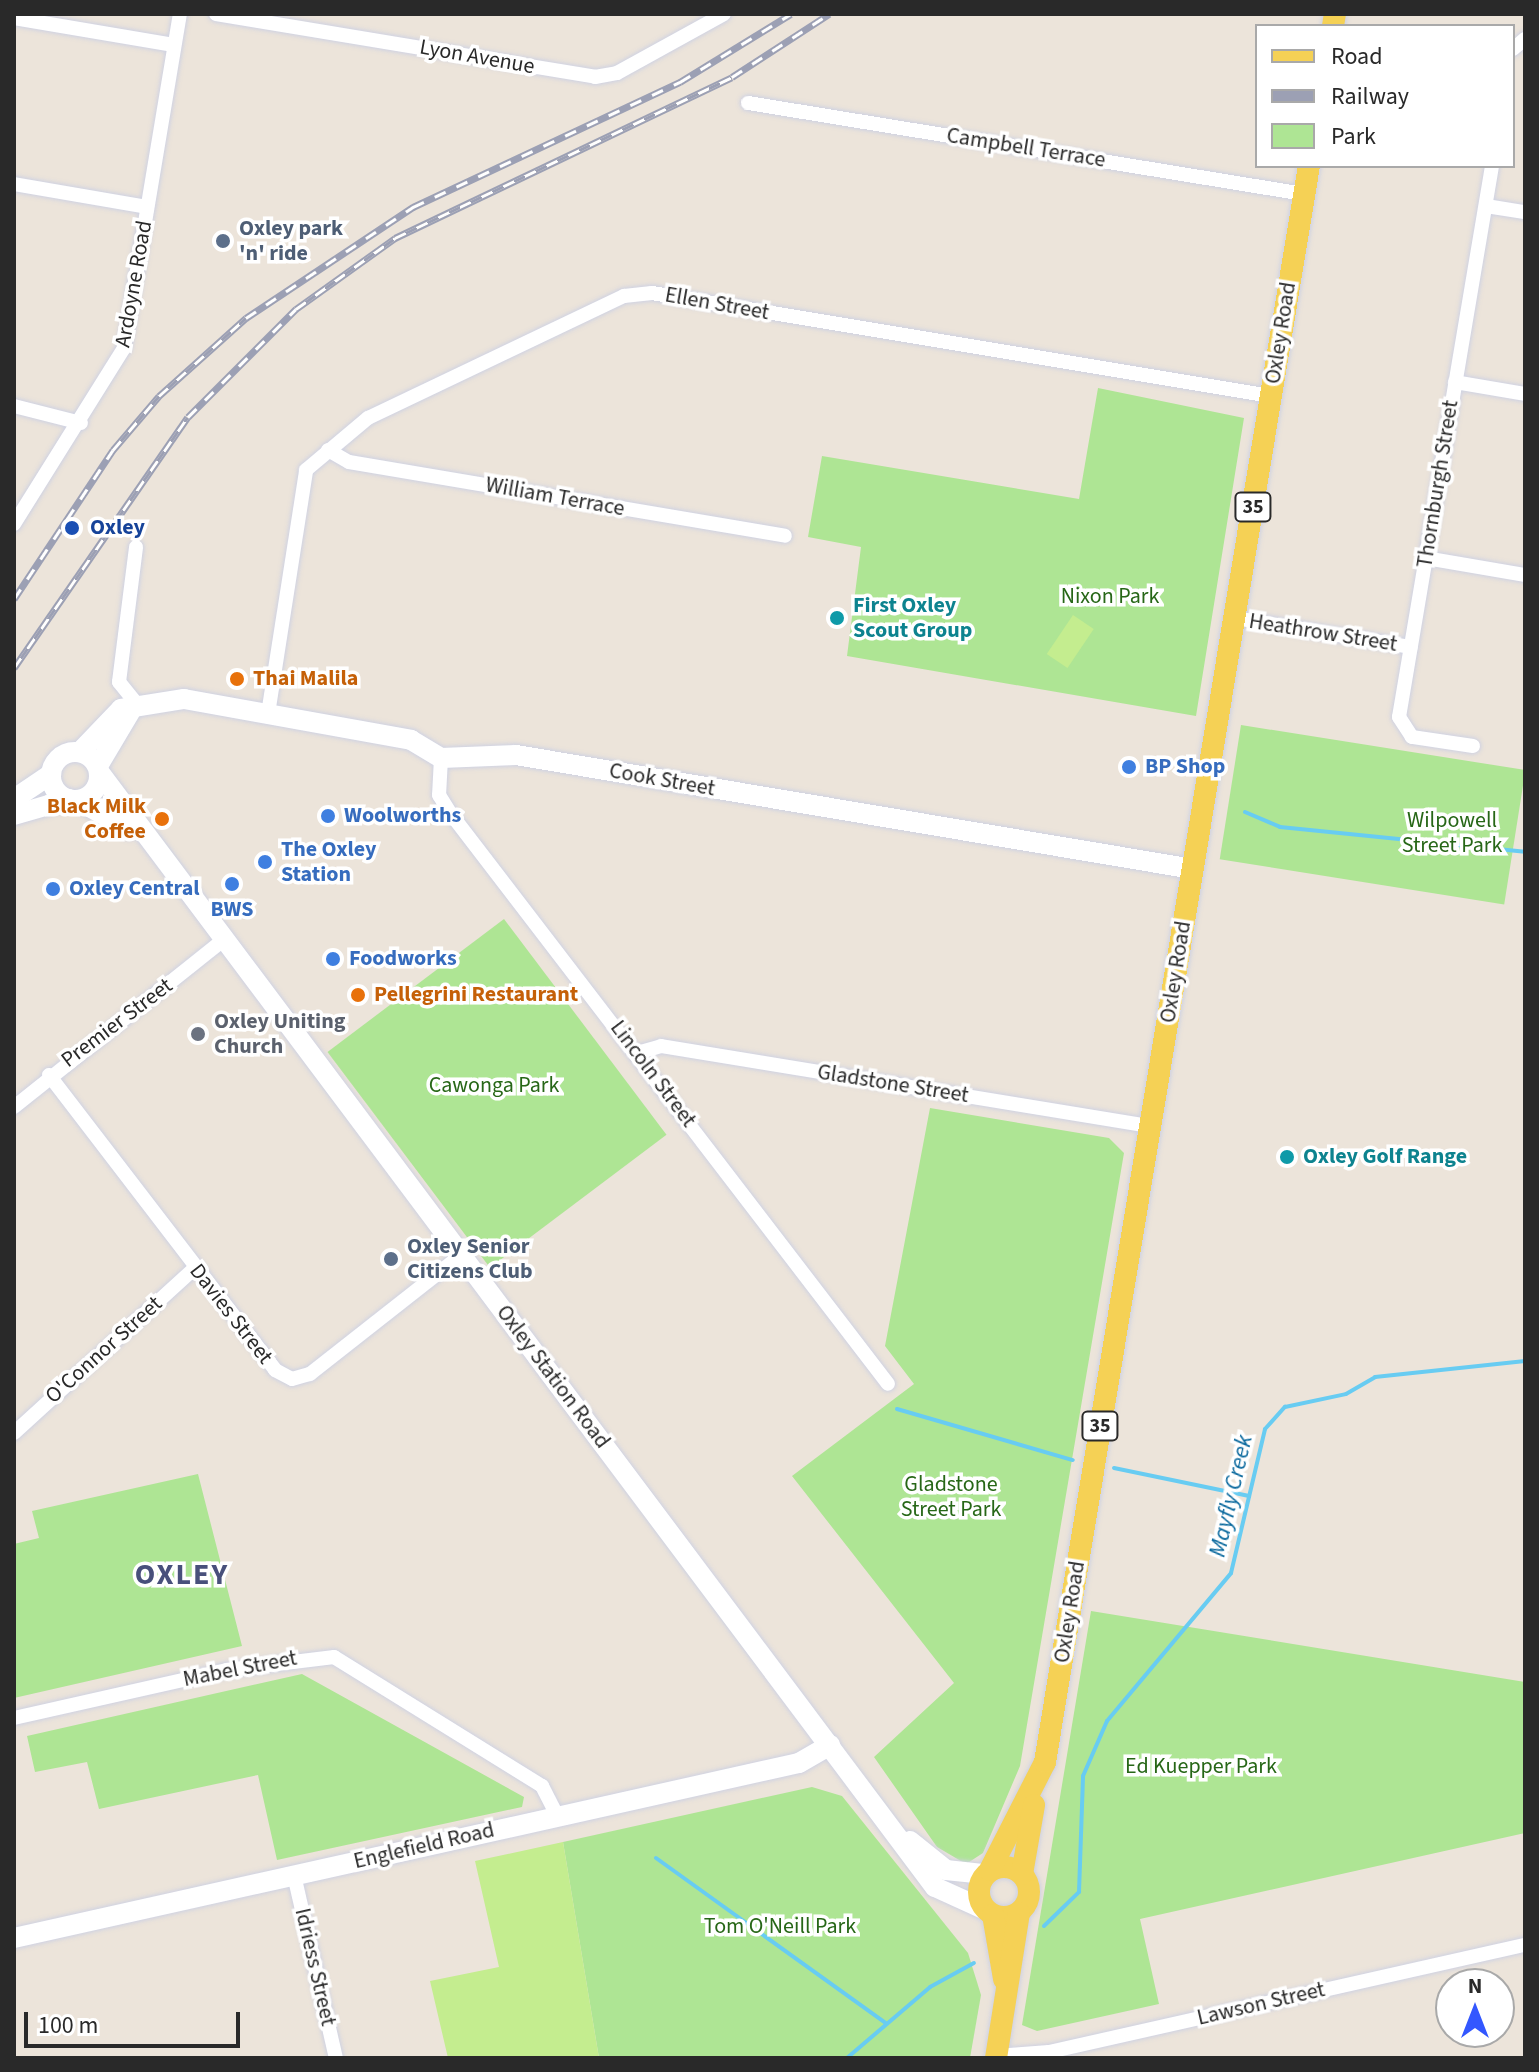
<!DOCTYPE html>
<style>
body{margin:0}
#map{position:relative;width:1539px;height:2072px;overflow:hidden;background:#ece4da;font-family:"Source Sans 3",sans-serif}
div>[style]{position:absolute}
.green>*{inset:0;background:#aee594;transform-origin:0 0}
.pitch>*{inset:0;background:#c4ed8f;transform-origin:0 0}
.stream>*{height:4px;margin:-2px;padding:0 2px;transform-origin:2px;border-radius:2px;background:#68ccf2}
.roads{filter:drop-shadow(0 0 2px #cfd2e2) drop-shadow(0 0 2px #cfd2e2)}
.street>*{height:14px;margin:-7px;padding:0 7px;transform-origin:7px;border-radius:7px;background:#fff}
.secondary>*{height:20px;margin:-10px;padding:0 10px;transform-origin:10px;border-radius:10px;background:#fff}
.secondary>.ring{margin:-10px;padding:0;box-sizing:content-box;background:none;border:20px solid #fff;border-radius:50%}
.primary>*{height:22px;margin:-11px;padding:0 11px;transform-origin:11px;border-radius:11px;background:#f5d155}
.primary>.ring{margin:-11px;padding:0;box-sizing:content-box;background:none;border:22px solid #f5d155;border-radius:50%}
.rail>*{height:7px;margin-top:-3.5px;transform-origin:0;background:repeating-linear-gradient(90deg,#fff 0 12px,#9ca0b4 0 24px);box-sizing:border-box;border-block:2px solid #9ca0b4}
.dots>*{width:22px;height:22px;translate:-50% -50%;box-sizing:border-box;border:4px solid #fff;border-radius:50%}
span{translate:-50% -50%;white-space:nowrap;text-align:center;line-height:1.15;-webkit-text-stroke:7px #fff;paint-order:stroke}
.shield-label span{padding:2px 6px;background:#fff;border:2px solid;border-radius:6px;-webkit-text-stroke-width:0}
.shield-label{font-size:20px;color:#292929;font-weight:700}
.street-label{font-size:22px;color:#292929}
.service-label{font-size:22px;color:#4e5e75;font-weight:700}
.left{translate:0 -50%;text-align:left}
.transit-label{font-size:22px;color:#164399;font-weight:700}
.park-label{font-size:22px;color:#276717}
.culture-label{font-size:22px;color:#0d838f;font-weight:700}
.food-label{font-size:22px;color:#c56008;font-weight:700}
.right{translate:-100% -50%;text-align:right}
.shop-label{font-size:22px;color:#366cbe;font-weight:700}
.worship-label{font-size:22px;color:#5b616d;font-weight:700}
.water-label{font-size:24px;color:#09689d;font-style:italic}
.district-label{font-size:30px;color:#48507b;font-weight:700;letter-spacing:2px}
.frame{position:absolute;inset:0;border:16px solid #292929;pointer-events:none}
.legend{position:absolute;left:1255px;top:24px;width:260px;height:144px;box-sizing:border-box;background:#fff;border:2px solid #a9a9a9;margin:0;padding:10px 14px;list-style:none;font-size:24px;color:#292929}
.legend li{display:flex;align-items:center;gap:16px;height:40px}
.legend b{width:40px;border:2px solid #a9a9a9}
.north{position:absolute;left:1435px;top:1968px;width:80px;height:80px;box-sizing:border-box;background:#fff;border:2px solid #a9a9a9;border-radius:50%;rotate:0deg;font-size:22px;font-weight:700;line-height:32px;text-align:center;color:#292929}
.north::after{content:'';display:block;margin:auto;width:28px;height:36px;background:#3357ff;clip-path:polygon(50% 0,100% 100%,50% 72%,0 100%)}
.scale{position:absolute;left:24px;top:2012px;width:216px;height:36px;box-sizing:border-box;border:4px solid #292929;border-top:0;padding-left:10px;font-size:24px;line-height:28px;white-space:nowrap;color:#292929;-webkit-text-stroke:6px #fff;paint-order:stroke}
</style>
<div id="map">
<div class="green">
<div style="clip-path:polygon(1098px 388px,1244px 418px,1196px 716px,847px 656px,861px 547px,808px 537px,822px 456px,1079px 499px)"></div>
<div style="left:1241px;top:725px;width:288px;height:136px;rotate:9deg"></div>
<div style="left:504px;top:919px;width:270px;height:221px;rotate:53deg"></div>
<div style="clip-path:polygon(930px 1108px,1109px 1138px,1124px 1153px,1020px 1766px,983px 1853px,966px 1864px,937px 1847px,874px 1757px,954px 1683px,792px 1476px,914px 1384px,885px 1346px)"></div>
<div style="clip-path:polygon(198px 1474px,242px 1646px,14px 1698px,14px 1544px,39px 1538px,32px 1511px)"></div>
<div style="clip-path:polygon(1091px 1611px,1525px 1682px,1525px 1833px,1140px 1919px,1159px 2004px,1037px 2031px,1022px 2025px)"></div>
<div style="clip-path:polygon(302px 1674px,524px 1797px,522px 1807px,277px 1860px,258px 1775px,99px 1809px,87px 1762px,35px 1772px,27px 1736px)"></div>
<div style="clip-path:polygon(812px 1787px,842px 1796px,968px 1953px,981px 1995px,970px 2058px,599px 2058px,563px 1842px)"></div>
</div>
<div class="pitch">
<div style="left:1073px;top:615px;width:25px;height:47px;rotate:34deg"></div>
<div style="clip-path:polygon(563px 1842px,599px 2058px,448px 2058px,430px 1981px,499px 1967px,475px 1861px)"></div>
</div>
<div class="stream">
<div style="left:1245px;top:812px;width:38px;rotate:23deg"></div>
<div style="left:1280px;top:827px;width:246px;rotate:5.8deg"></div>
<div style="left:897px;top:1409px;width:183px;rotate:16.2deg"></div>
<div style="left:1114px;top:1468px;width:138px;rotate:11.7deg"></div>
<div style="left:656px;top:1858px;width:283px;rotate:35.7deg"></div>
<div style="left:1044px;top:1926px;width:49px;rotate:-44.2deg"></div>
<div style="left:1079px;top:1892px;width:116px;rotate:-88deg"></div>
<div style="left:1083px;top:1776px;width:60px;rotate:-66.4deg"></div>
<div style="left:1107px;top:1721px;width:193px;rotate:-50deg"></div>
<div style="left:1231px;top:1573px;width:148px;rotate:-76.7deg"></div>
<div style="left:1265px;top:1429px;width:30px;rotate:-48deg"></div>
<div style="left:1285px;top:1407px;width:62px;rotate:-12deg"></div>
<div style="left:1346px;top:1394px;width:34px;rotate:-30deg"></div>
<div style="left:1375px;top:1377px;width:151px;rotate:-6.1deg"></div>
<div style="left:847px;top:2058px;width:109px;rotate:-40.5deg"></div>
<div style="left:930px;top:1987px;width:50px;rotate:-28.6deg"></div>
</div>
<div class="roads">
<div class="street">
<div style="left:216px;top:14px;width:384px;rotate:9.4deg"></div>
<div style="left:595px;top:77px;width:22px;rotate:-10deg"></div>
<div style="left:617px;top:73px;width:122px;rotate:-28.9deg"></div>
<div style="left:14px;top:18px;width:162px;rotate:9.6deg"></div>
<div style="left:1513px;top:49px;width:16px;rotate:-40deg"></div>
<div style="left:748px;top:103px;width:563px;rotate:9.3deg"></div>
<div style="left:14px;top:184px;width:135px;rotate:9.8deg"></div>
<div style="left:1486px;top:206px;width:39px;rotate:9deg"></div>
<div style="left:1455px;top:382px;width:71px;rotate:9.7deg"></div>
<div style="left:14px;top:406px;width:69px;rotate:14.2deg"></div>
<div style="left:328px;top:450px;width:24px;rotate:30deg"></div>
<div style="left:349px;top:462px;width:442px;rotate:9.6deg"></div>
<div style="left:14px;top:524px;width:208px;rotate:-58deg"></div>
<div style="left:124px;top:348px;width:339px;rotate:-80.5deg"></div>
<div style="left:1426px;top:558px;width:100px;rotate:9.7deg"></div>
<div style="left:1235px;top:618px;width:178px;rotate:9.4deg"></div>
<div style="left:136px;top:703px;width:27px;rotate:-129deg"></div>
<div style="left:119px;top:682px;width:136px;rotate:-82.8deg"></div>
<div style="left:268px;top:714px;width:247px;rotate:-81.1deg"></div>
<div style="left:306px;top:470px;width:81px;rotate:-40deg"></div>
<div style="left:368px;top:418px;width:284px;rotate:-25.5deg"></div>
<div style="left:624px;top:296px;width:28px;rotate:-6deg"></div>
<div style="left:652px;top:293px;width:628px;rotate:9.45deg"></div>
<div style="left:1473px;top:746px;width:62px;rotate:-171.6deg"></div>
<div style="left:1412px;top:737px;width:24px;rotate:-123deg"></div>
<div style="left:1399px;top:717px;width:559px;rotate:-80.42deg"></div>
<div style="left:441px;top:758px;width:37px;rotate:93deg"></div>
<div style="left:439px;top:795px;width:22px;rotate:58deg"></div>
<div style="left:451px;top:814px;width:718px;rotate:52.52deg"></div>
<div style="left:637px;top:1053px;width:25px;rotate:-16deg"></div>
<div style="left:661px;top:1046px;width:496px;rotate:9.3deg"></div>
<div style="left:49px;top:1075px;width:372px;rotate:52.5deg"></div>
<div style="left:275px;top:1370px;width:19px;rotate:28deg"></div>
<div style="left:292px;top:1379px;width:19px;rotate:-16deg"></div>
<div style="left:310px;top:1374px;width:192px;rotate:-38.2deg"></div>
<div style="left:14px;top:1107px;width:266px;rotate:-38.6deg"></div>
<div style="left:14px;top:1433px;width:245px;rotate:-42.4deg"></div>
<div style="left:14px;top:1718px;width:218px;rotate:-12.7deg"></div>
<div style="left:227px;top:1670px;width:108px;rotate:-6.9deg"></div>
<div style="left:334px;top:1657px;width:245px;rotate:31.8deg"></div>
<div style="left:542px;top:1786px;width:35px;rotate:63deg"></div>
<div style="left:294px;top:1875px;width:188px;rotate:77.1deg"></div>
<div style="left:996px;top:2056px;width:53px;rotate:-4.3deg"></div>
<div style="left:1049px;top:2052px;width:488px;rotate:-12.7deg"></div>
</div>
<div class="secondary">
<div class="ring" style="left:51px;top:752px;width:28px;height:28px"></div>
<div style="left:80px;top:752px;width:59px;rotate:-46.4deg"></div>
<div style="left:121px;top:709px;width:64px;rotate:-9deg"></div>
<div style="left:184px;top:699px;width:231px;rotate:10.2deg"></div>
<div style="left:411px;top:740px;width:35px;rotate:31deg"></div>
<div style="left:441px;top:758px;width:75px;rotate:-2.3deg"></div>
<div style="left:516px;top:755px;width:687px;rotate:9.56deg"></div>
<div style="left:98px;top:766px;width:69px;rotate:-59.3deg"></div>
<div style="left:100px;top:773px;width:1392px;rotate:53.15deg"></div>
<div style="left:935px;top:1887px;width:56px;rotate:24.3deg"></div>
<div style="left:14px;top:799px;width:45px;rotate:-34deg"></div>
<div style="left:77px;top:800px;width:60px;rotate:29.1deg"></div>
<div style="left:14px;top:815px;width:57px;rotate:-16.2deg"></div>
<div style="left:910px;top:1841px;width:46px;rotate:38.9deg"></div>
<div style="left:946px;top:1870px;width:39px;rotate:6deg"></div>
<div style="left:14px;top:1938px;width:804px;rotate:-12.57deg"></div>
<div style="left:799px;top:1763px;width:36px;rotate:-30deg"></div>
</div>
<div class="primary">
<div style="left:1333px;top:26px;width:12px;rotate:-81deg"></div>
<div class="ring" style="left:979px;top:1867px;width:28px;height:28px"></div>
<div style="left:990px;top:1870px;width:121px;rotate:-63deg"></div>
<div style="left:1045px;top:1762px;width:1618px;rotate:-80.61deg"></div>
<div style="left:1022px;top:1874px;width:70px;rotate:-80.1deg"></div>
<div style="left:993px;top:1915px;width:65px;rotate:80.2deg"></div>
<div style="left:996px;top:2058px;width:147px;rotate:-81deg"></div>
</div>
</div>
<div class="rail">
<div style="left:14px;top:599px;width:179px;rotate:-56.4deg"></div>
<div style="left:113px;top:450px;width:71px;rotate:-49.6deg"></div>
<div style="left:159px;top:396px;width:117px;rotate:-41.9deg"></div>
<div style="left:246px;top:318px;width:201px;rotate:-33.6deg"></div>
<div style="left:413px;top:207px;width:295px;rotate:-25.1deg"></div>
<div style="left:680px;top:82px;width:130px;rotate:-31.5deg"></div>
<div style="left:14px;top:668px;width:305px;rotate:-55.3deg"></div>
<div style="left:188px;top:417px;width:153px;rotate:-45deg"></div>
<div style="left:296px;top:309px;width:122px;rotate:-35.6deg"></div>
<div style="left:395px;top:238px;width:373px;rotate:-25.5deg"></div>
<div style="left:732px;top:77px;width:116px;rotate:-33deg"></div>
</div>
<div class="dots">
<div style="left:223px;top:241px;background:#5c6f8a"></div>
<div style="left:72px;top:528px;background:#1a4fb4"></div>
<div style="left:837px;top:618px;background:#0f9aa8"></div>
<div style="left:237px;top:679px;background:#e8710a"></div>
<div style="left:1129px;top:767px;background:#3f7fe0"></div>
<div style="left:328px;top:816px;background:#3f7fe0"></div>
<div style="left:162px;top:819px;background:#e8710a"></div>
<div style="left:265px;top:862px;background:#3f7fe0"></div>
<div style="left:232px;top:884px;background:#3f7fe0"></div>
<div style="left:53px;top:889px;background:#3f7fe0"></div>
<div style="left:333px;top:959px;background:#3f7fe0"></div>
<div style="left:358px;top:995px;background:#e8710a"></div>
<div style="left:198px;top:1034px;background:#6b7280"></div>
<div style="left:1287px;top:1157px;background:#0f9aa8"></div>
<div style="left:391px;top:1259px;background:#5c6f8a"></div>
</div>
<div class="shield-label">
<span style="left:1253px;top:507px">35</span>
<span style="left:1100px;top:1426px">35</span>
</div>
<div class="street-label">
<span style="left:477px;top:57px;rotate:10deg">Lyon Avenue</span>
<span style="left:1026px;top:148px;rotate:9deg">Campbell Terrace</span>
<span style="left:134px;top:284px;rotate:-80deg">Ardoyne Road</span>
<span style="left:717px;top:304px;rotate:10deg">Ellen Street</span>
<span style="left:1281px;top:333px;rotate:-81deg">Oxley Road</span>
<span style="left:1438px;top:484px;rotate:-81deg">Thornburgh Street</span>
<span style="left:555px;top:497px;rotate:10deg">William Terrace</span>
<span style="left:1323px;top:633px;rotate:9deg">Heathrow Street</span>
<span style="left:662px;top:780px;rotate:10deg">Cook Street</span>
<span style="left:1176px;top:972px;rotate:-81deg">Oxley Road</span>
<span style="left:117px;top:1023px;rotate:-37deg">Premier Street</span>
<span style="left:653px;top:1074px;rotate:53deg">Lincoln Street</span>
<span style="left:893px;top:1084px;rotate:9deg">Gladstone Street</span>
<span style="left:231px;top:1314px;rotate:52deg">Davies Street</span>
<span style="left:104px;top:1350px;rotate:-42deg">O'Connor Street</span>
<span style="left:553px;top:1377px;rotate:53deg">Oxley Station Road</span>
<span style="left:1070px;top:1612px;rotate:-81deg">Oxley Road</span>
<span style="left:240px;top:1669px;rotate:-11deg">Mabel Street</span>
<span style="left:424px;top:1846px;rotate:-13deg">Englefield Road</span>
<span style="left:315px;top:1967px;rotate:77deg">Idriess Street</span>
<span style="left:1261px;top:2004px;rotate:-13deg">Lawson Street</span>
</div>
<div class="service-label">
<span class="left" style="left:239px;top:241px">Oxley park<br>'n' ride</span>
<span class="left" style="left:407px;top:1259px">Oxley Senior<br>Citizens Club</span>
</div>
<div class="transit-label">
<span class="left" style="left:90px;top:528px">Oxley</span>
</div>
<div class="park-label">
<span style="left:1110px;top:597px">Nixon Park</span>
<span style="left:1452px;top:833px">Wilpowell<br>Street Park</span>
<span style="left:494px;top:1086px">Cawonga Park</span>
<span style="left:951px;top:1497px">Gladstone<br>Street Park</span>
<span style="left:1201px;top:1767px">Ed Kuepper Park</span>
<span style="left:780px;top:1927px">Tom O'Neill Park</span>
</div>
<div class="culture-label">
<span class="left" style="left:853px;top:618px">First Oxley<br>Scout Group</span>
<span class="left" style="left:1303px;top:1157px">Oxley Golf Range</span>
</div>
<div class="food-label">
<span class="left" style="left:253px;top:679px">Thai Malila</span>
<span class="right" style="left:146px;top:819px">Black Milk<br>Coffee</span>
<span class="left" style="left:374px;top:995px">Pellegrini Restaurant</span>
</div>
<div class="shop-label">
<span class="left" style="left:1145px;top:767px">BP Shop</span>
<span class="left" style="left:344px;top:816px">Woolworths</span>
<span class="left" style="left:281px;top:862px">The Oxley<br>Station</span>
<span class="left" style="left:69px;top:889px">Oxley Central</span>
<span style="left:232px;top:910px">BWS</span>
<span class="left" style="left:349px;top:959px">Foodworks</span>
</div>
<div class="worship-label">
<span class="left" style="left:214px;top:1034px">Oxley Uniting<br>Church</span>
</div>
<div class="water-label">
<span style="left:1231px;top:1496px;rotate:-77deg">Mayfly Creek</span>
</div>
<div class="district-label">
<span style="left:182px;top:1575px">OXLEY</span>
</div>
<div class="frame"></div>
<ul class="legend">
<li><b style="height:10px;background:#f5d155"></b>Road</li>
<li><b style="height:10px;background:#9ca0b4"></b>Railway</li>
<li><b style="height:22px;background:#aee594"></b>Park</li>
</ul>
<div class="north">N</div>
<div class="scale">100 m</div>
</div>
